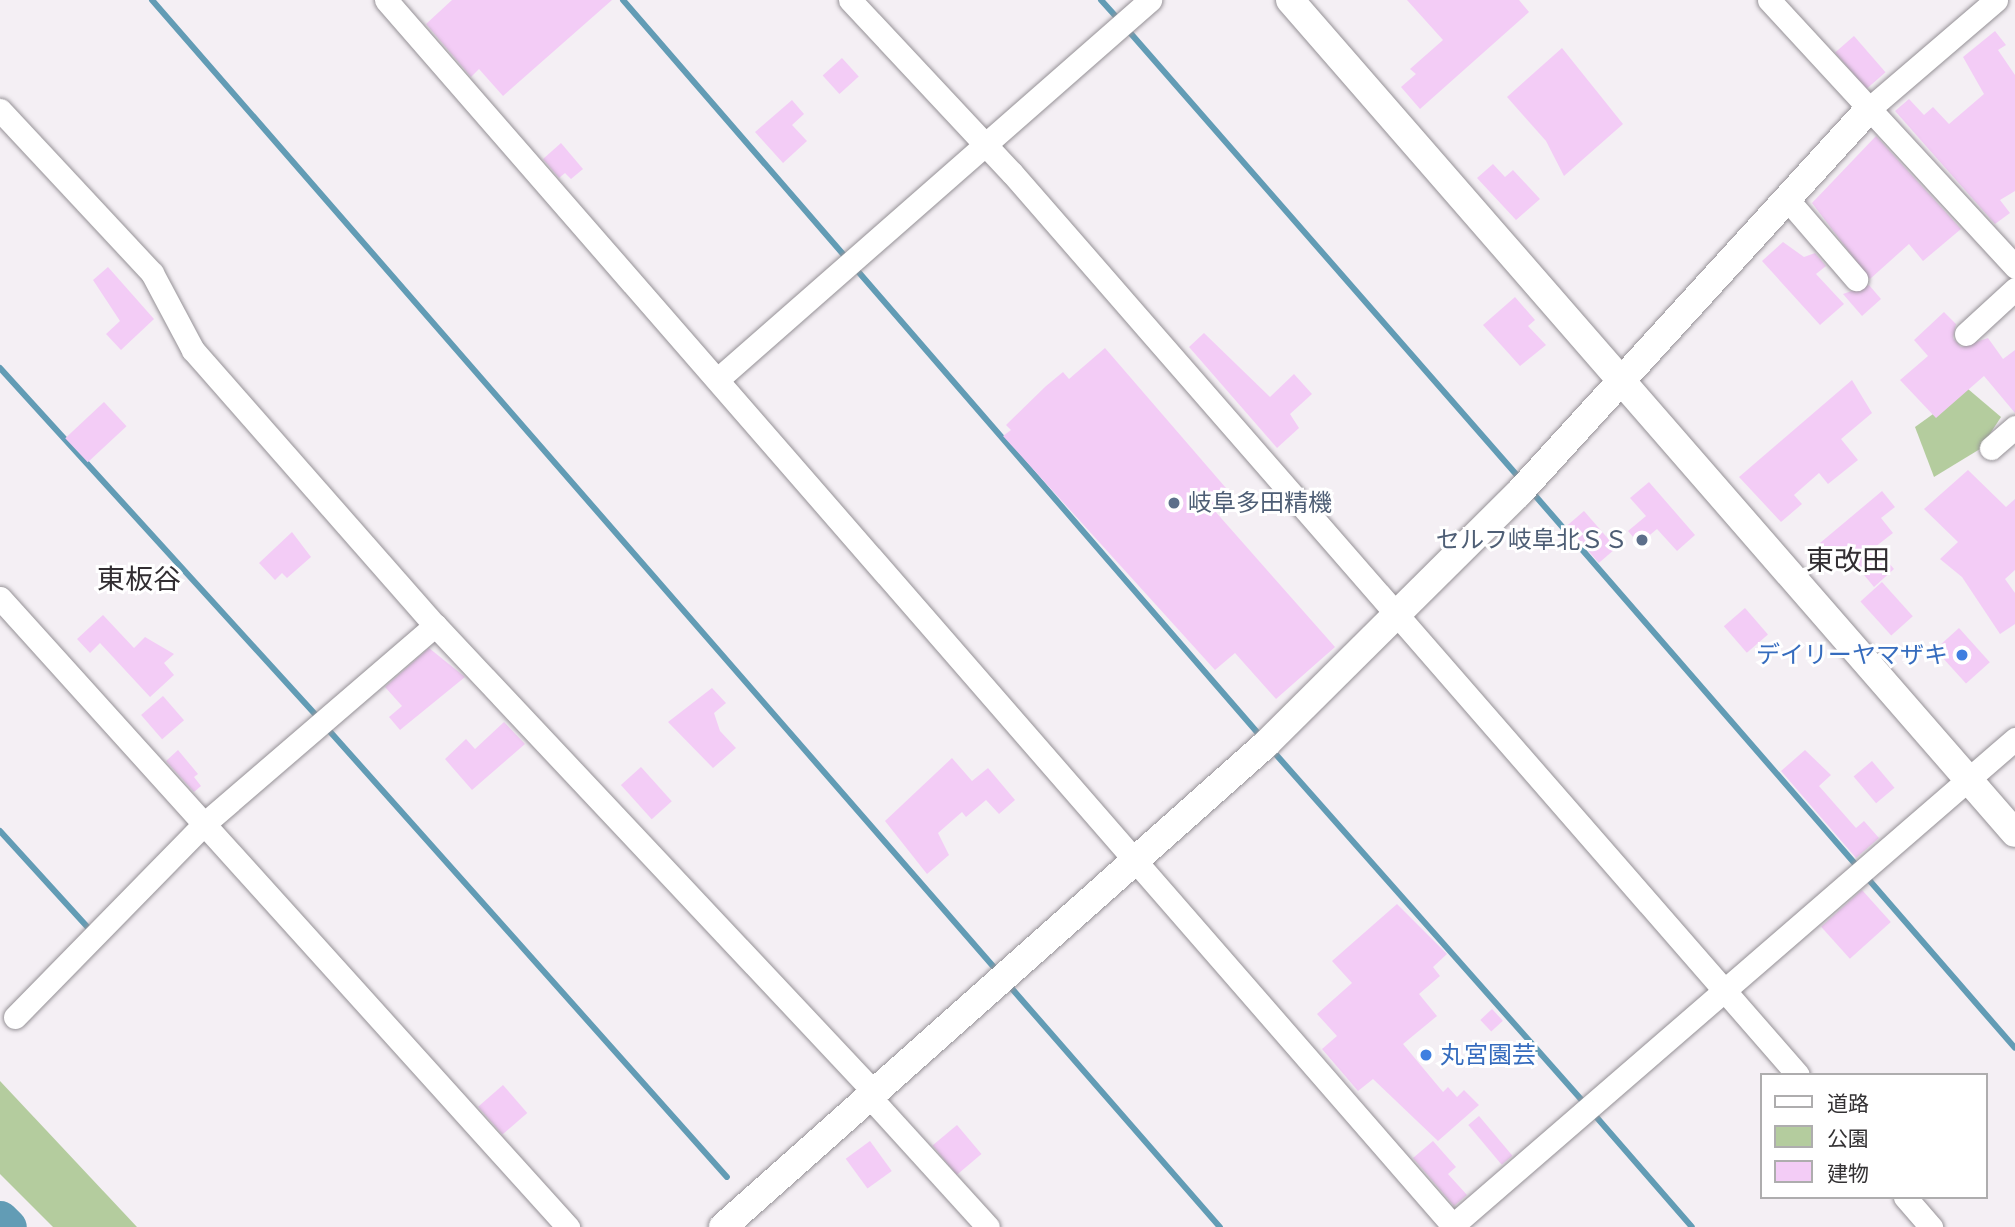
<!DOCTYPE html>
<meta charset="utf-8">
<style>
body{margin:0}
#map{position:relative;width:2015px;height:1227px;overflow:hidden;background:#f4eff4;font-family:"Space Grotesk","Noto Sans JP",sans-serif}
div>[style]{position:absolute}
.green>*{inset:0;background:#b4cc9e}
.stream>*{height:6px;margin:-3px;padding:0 3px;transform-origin:3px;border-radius:3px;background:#629cb5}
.river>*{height:37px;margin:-18.5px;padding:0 18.5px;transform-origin:18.5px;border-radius:18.5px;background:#629cb5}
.building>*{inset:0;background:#f3ccf6;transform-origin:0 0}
.roads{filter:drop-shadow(0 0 2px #959196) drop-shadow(0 0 2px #959196)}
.minor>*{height:23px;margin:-11.5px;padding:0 11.5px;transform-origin:11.5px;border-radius:11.5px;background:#fff}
.tertiary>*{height:28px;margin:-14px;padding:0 14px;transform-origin:14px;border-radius:14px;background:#fff}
.dots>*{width:19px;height:19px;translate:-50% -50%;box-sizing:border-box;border:4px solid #fff;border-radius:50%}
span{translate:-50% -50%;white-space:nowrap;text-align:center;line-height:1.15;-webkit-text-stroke:6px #fff;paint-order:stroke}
.service-label{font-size:24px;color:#4e5e75}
.left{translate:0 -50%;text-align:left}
.right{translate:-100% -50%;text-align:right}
.shop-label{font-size:24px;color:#366cbe}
.quarter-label{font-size:28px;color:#322e32}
.legend{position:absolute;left:1760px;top:1073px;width:228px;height:126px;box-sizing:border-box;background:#fff;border:2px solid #aeadae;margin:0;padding:9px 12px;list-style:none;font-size:21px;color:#343234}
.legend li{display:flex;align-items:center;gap:14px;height:35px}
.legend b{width:35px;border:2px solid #aeadae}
</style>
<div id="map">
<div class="green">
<div style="clip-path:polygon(1968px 389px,2001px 417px,1980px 449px,1934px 477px,1915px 427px)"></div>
<div style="clip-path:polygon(0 1081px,137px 1227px,53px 1227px,0 1174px)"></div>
</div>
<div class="stream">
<div style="left:152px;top:0;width:1289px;rotate:48.96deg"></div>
<div style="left:623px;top:0;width:978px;rotate:49.11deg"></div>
<div style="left:1101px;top:0;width:27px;rotate:48deg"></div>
<div style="left:1126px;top:28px;width:602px;rotate:48.84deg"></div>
<div style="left:0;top:368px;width:473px;rotate:47.7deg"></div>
<div style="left:1532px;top:492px;width:736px;rotate:49.02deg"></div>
<div style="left:325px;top:726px;width:604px;rotate:48.29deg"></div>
<div style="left:1272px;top:750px;width:473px;rotate:48.5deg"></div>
<div style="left:0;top:831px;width:135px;rotate:47.7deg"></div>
<div style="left:1007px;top:983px;width:324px;rotate:48.9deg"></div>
<div style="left:1592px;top:1112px;width:152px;rotate:49deg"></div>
</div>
<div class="river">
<div style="left:0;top:1219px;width:11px;rotate:45deg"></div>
</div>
<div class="building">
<div style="clip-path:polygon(452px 0,612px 0,503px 96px,479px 69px,471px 77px,426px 24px)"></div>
<div style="clip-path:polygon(1407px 0,1519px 0,1529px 12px,1420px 109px,1401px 87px,1416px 74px,1410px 69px,1443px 40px)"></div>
<div style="clip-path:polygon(1995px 31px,2006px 45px,1998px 50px,2015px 75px,2015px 191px,2000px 200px,2010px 213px,1995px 224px,1895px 111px,1909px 99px,1924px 115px,1933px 107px,1949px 124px,1984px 94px,1963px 57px)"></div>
<div style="left:1854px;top:36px;width:48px;height:25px;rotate:49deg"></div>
<div style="clip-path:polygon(1562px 48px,1623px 124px,1564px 176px,1546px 141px,1507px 97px)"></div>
<div style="left:842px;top:58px;width:25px;height:26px;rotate:48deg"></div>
<div style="clip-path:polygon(792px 100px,804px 114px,792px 125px,807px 141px,783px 163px,755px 132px)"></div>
<div style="clip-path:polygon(1876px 136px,1961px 229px,1923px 261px,1909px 244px,1870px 279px,1812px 203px)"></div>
<div style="clip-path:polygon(561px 143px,583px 169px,571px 179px,565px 173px,559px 178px,543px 159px)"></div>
<div style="clip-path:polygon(1493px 164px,1505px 177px,1513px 170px,1540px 199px,1516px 220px,1477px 178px)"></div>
<div style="clip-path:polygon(1783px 242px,1804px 257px,1815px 253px,1826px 266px,1816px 274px,1844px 304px,1820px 325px,1762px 261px)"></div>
<div style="clip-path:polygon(108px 267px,154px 319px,121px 350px,106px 334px,120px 321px,93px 280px)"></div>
<div style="clip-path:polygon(1869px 285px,1881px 299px,1862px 316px,1843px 294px)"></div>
<div style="clip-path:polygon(1515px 297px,1535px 320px,1528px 326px,1546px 345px,1520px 366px,1483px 325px)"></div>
<div style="clip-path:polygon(1944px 312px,1956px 324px,1953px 338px,1961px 347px,1988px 338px,2003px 359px,2015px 350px,2015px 413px,1984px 376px,1936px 418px,1900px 380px,1928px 356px,1914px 340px)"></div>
<div style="clip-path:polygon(1204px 333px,1270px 397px,1294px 374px,1312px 394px,1290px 414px,1299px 428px,1277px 448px,1189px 347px)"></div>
<div style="clip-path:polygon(1105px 348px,1232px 495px,1214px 510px,1335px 647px,1276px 699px,1235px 653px,1215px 670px,1003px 436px,1011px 430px,1006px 425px,1046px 386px,1063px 372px,1069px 379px)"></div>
<div style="clip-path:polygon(1852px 380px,1872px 413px,1841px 439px,1858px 460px,1828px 484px,1819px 473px,1794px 495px,1802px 504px,1781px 522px,1739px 477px)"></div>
<div style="left:104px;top:402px;width:33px;height:53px;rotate:47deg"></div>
<div style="clip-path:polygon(1968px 470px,2006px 507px,2015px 499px,2015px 570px,2005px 579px,2015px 593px,2015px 624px,2000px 634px,1962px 577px,1940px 559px,1958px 542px,1924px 509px)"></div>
<div style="clip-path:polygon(1649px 482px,1695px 535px,1677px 551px,1657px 529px,1639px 544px,1628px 531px,1646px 516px,1630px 498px)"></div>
<div style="clip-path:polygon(1882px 491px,1895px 507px,1881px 518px,1893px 533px,1875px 547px,1894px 569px,1874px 587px,1855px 564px,1843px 572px,1820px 543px)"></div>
<div style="left:1584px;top:511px;width:49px;height:23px;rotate:49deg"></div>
<div style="clip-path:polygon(292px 532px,311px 557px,287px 578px,282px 573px,275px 580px,259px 563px)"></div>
<div style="left:1882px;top:582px;width:46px;height:29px;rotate:48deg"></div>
<div style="left:1745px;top:608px;width:35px;height:28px;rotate:49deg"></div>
<div style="clip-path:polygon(103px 615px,134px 648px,145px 637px,174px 654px,164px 663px,174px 675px,150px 697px,100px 643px,90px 653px,77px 639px)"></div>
<div style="left:1959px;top:628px;width:46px;height:32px;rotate:48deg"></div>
<div style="clip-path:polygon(429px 648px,465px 677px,400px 730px,389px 717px,402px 706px,385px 687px)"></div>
<div style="clip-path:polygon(712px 688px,726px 703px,714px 713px,720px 731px,736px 748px,713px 768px,668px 722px)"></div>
<div style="left:163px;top:696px;width:32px;height:29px;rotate:49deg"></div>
<div style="clip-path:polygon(504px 722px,525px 744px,472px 790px,445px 759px,466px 739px,475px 749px)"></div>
<div style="clip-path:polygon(178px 750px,198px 774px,194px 777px,201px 786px,194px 792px,166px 761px)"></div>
<div style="clip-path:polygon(1805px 750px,1831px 775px,1819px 786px,1856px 828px,1864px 821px,1879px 838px,1856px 858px,1781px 771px)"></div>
<div style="clip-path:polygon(952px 758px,972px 781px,988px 768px,1015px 800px,999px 814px,986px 800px,966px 817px,962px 812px,938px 833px,949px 855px,927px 874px,885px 821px)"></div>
<div style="left:1872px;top:761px;width:35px;height:24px;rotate:50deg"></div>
<div style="left:641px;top:767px;width:46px;height:27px;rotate:48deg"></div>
<div style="left:1862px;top:890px;width:43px;height:55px;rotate:48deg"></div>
<div style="clip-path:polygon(1397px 904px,1447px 954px,1433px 967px,1440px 976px,1419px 994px,1437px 1016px,1403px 1044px,1443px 1092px,1448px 1087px,1457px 1097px,1464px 1090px,1479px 1105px,1438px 1141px,1373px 1079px,1358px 1091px,1322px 1049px,1337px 1036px,1317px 1014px,1352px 983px,1332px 961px)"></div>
<div style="left:1492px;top:1009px;width:16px;height:16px;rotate:47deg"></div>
<div style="left:503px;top:1085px;width:37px;height:33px;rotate:49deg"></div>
<div style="left:1479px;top:1116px;width:52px;height:14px;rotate:50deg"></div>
<div style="left:957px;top:1125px;width:38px;height:32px;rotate:50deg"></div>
<div style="left:870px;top:1141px;width:37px;height:30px;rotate:54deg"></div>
<div style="clip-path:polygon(1433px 1141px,1456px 1167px,1448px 1174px,1467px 1195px,1454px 1206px,1413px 1158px)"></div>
</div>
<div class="roads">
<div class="minor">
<div style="left:386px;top:0;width:1627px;rotate:48.96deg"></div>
<div style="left:850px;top:0;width:237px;rotate:46.9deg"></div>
<div style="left:1012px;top:173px;width:1196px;rotate:48.93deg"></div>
<div style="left:1769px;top:0;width:363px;rotate:47.3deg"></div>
<div style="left:1870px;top:108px;width:166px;rotate:-40.6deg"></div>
<div style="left:0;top:110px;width:223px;rotate:47deg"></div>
<div style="left:152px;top:273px;width:87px;rotate:62deg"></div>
<div style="left:193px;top:350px;width:366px;rotate:48.7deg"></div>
<div style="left:435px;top:625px;width:640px;rotate:46.77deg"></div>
<div style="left:1787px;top:199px;width:106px;rotate:49.2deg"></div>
<div style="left:1966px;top:334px;width:67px;rotate:-42.6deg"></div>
<div style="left:718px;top:379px;width:575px;rotate:-41.26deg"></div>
<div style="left:1991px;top:448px;width:32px;rotate:-41deg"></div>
<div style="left:0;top:598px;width:848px;rotate:47.92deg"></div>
<div style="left:15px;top:1017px;width:270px;rotate:-45.6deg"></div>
<div style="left:204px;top:824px;width:305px;rotate:-40.7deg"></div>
<div style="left:868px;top:1095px;width:178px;rotate:47.7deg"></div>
<div style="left:1905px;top:1197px;width:40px;rotate:49deg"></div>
<div style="left:1451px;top:1227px;width:746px;rotate:-40.87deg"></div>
</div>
<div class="tertiary">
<div style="left:1290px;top:0;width:1104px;rotate:48.97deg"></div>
<div style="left:723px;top:1227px;width:727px;rotate:-41.65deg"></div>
<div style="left:1266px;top:744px;width:355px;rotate:-44.8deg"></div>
<div style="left:1518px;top:494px;width:522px;rotate:-47.64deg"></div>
</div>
</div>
<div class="dots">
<div style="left:1174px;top:503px;background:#5c6f8a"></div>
<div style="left:1642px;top:540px;background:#5c6f8a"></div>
<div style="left:1962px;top:655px;background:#3f7fe0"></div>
<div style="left:1426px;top:1055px;background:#3f7fe0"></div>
</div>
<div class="service-label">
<span class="left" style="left:1188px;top:503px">岐阜多田精機</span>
<span class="right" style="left:1628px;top:540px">セルフ岐阜北ＳＳ</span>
</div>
<div class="shop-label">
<span class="right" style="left:1948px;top:655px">デイリーヤマザキ</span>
<span class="left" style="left:1440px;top:1055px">丸宮園芸</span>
</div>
<div class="quarter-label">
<span style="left:1848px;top:560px">東改田</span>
<span style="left:139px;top:579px">東板谷</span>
</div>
<ul class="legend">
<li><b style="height:9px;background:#fff"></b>道路</li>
<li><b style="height:19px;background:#b4cc9e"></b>公園</li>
<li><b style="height:19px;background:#f3ccf6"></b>建物</li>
</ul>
</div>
